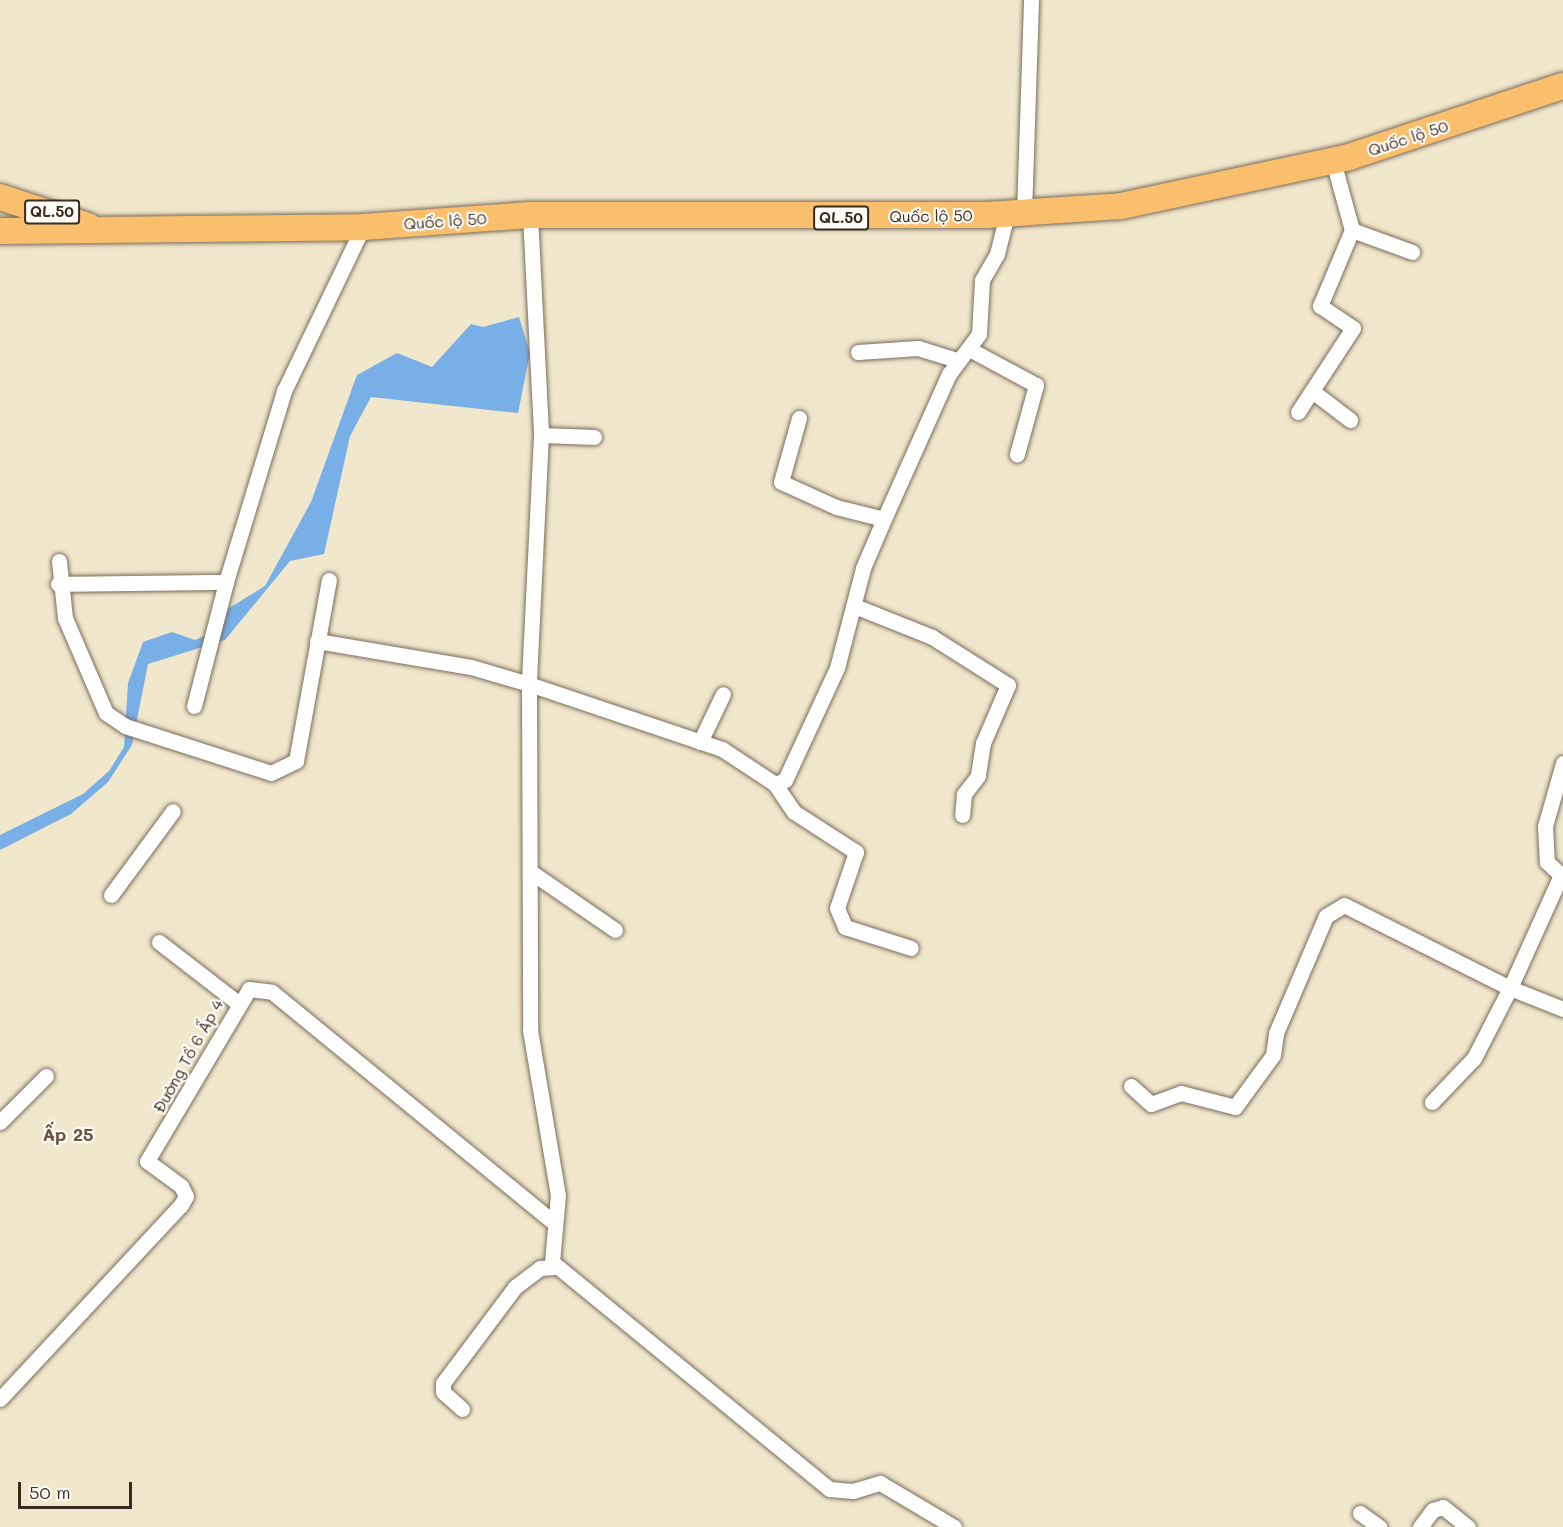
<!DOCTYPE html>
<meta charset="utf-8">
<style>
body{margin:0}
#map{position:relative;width:1563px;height:1527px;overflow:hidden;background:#f1e7cd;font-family:Mali,sans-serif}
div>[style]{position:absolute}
.water>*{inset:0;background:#77afe6}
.roads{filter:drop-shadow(0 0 2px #7b6c5b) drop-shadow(0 0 2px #7b6c5b)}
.minor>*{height:15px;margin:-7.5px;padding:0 7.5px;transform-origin:7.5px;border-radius:7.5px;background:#fff}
.trunk>*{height:26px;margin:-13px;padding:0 13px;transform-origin:13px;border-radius:13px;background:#f9bf6d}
span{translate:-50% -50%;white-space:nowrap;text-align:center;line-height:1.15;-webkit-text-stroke:4.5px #fdfcf7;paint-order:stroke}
.shield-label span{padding:2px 4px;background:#fdfcf7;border:2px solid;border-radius:4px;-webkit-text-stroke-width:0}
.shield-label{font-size:15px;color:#3b2a1e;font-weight:700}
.street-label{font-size:16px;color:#3b2a1e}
.neighbourhood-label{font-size:18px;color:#6e5342;font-weight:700}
.scale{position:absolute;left:18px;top:1482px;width:114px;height:27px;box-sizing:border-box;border:3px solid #3b2a1e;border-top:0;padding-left:8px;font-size:18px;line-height:21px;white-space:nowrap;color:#3b2a1e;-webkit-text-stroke:4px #fdfcf7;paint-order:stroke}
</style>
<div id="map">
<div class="water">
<div style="clip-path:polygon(519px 317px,530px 353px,518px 413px,371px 397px,350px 436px,324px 554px,290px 561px,225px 640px,148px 664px,132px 745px,108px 782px,71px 814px,0 850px,0 835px,83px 794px,109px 771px,124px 747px,128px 683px,143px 642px,172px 632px,195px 640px,218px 630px,226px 610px,265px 586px,311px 502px,357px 375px,397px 353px,432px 367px,471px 324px,483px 327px)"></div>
</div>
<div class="roads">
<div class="minor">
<div style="left:1024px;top:213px;width:213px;rotate:-88.1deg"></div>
<div style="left:530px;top:215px;width:220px;rotate:87.1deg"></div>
<div style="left:541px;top:435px;width:249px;rotate:92.8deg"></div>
<div style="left:529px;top:684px;width:346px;rotate:89.8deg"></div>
<div style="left:530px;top:1030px;width:167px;rotate:80.4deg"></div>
<div style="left:558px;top:1195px;width:67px;rotate:95.1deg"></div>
<div style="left:552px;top:1262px;width:358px;rotate:39.3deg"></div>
<div style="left:829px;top:1489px;width:24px;rotate:5deg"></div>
<div style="left:853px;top:1491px;width:28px;rotate:-17deg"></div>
<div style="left:880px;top:1483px;width:86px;rotate:30.7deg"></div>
<div style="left:1352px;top:230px;width:64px;rotate:20.1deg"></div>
<div style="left:971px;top:350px;width:74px;rotate:28.3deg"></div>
<div style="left:1036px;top:385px;width:72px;rotate:105.4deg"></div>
<div style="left:858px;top:352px;width:60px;rotate:-3.8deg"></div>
<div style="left:918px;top:348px;width:41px;rotate:17.1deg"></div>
<div style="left:1312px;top:391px;width:48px;rotate:37.3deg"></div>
<div style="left:1298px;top:412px;width:100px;rotate:-56.8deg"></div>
<div style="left:1353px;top:328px;width:40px;rotate:-146deg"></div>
<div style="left:1320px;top:306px;width:82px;rotate:-67.2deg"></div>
<div style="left:1352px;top:230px;width:72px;rotate:-105.4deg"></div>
<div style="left:799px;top:418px;width:66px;rotate:105.7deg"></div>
<div style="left:781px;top:482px;width:60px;rotate:24.4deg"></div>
<div style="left:836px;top:507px;width:49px;rotate:14deg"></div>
<div style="left:541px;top:435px;width:53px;rotate:2.2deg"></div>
<div style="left:59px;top:561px;width:57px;rotate:84deg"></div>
<div style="left:65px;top:618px;width:103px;rotate:66.7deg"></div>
<div style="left:106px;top:713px;width:23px;rotate:34deg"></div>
<div style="left:125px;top:726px;width:153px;rotate:17.8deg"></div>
<div style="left:271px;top:773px;width:28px;rotate:-26deg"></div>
<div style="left:296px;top:761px;width:184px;rotate:-79.7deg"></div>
<div style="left:58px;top:584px;width:168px;rotate:-0.7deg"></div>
<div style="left:226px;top:582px;width:200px;rotate:-73.1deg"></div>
<div style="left:284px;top:391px;width:182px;rotate:-64.3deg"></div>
<div style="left:857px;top:607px;width:81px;rotate:21.8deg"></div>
<div style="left:932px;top:637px;width:90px;rotate:32.3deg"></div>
<div style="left:1008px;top:685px;width:63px;rotate:113.3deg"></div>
<div style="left:983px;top:743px;width:33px;rotate:99deg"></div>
<div style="left:978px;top:776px;width:23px;rotate:128deg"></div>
<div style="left:964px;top:794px;width:21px;rotate:95deg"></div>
<div style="left:317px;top:641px;width:156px;rotate:9.6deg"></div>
<div style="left:471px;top:667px;width:60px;rotate:16.3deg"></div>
<div style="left:529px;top:684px;width:204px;rotate:18.6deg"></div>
<div style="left:722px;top:749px;width:64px;rotate:33.4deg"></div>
<div style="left:775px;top:784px;width:11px;rotate:-22deg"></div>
<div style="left:785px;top:780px;width:123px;rotate:-65.1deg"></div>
<div style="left:837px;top:668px;width:103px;rotate:-75.4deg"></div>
<div style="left:863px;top:568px;width:53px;rotate:-66.8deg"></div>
<div style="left:884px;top:519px;width:159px;rotate:-65.9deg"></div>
<div style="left:949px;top:374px;width:50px;rotate:-53.1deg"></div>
<div style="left:979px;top:334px;width:54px;rotate:-86.8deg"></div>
<div style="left:982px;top:280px;width:30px;rotate:-60deg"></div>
<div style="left:997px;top:254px;width:41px;rotate:-76deg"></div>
<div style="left:194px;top:706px;width:128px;rotate:-75.5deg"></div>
<div style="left:700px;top:742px;width:53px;rotate:-64.4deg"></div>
<div style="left:1563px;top:763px;width:66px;rotate:105.9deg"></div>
<div style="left:1545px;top:826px;width:36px;rotate:87deg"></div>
<div style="left:1547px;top:862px;width:19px;rotate:43deg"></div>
<div style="left:1561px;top:875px;width:124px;rotate:114.3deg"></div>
<div style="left:1510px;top:988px;width:57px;rotate:21.6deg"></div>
<div style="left:775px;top:784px;width:34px;rotate:56deg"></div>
<div style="left:794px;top:812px;width:74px;rotate:32.8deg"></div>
<div style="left:856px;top:852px;width:59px;rotate:108.7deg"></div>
<div style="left:837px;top:908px;width:21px;rotate:67deg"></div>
<div style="left:845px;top:927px;width:69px;rotate:17.7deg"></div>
<div style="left:531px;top:872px;width:102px;rotate:34.6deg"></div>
<div style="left:111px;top:895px;width:104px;rotate:-53.6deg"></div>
<div style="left:159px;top:942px;width:100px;rotate:37.7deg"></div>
<div style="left:1131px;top:1086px;width:27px;rotate:42deg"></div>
<div style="left:1151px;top:1104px;width:32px;rotate:-20deg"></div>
<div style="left:1181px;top:1093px;width:56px;rotate:14.5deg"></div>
<div style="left:1235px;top:1107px;width:64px;rotate:-53.8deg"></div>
<div style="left:1273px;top:1055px;width:22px;rotate:-82deg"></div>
<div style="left:1276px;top:1033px;width:127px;rotate:-66.9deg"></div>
<div style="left:1326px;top:916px;width:21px;rotate:-31deg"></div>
<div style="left:1344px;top:905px;width:186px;rotate:26.6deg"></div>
<div style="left:1510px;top:988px;width:79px;rotate:117.2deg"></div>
<div style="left:1474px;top:1058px;width:61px;rotate:133.7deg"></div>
<div style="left:0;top:1122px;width:65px;rotate:-45deg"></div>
<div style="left:0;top:1399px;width:265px;rotate:-47deg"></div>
<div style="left:181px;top:1205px;width:10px;rotate:-61deg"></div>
<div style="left:186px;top:1196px;width:11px;rotate:-117deg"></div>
<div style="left:181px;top:1186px;width:42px;rotate:-143.7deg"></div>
<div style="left:147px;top:1161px;width:200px;rotate:-59.3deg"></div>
<div style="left:249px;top:989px;width:23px;rotate:7deg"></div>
<div style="left:272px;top:992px;width:363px;rotate:39.3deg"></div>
<div style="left:462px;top:1409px;width:25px;rotate:-138deg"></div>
<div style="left:443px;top:1392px;width:9px;rotate:-90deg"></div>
<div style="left:443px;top:1383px;width:120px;rotate:-53.1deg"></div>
<div style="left:515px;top:1287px;width:31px;rotate:-37deg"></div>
<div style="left:540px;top:1268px;width:15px;rotate:-4deg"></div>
<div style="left:1360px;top:1513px;width:24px;rotate:36deg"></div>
<div style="left:1420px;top:1527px;width:21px;rotate:-53deg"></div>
<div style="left:1433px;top:1510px;width:10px;rotate:-17deg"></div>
<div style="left:1443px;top:1507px;width:32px;rotate:39deg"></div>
</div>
<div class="trunk">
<div style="left:0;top:197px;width:93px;rotate:18.2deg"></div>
<div style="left:0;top:231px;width:363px;rotate:-0.6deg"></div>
<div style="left:363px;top:227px;width:167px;rotate:-4.1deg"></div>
<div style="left:530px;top:215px;width:457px"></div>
<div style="left:987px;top:215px;width:134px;rotate:-3.8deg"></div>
<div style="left:1121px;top:206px;width:233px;rotate:-12.1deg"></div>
<div style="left:1349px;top:157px;width:225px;rotate:-18.4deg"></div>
</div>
</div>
<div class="shield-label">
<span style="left:52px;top:212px">QL.50</span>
<span style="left:841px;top:218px">QL.50</span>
</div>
<div class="street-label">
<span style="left:1408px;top:138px;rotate:-18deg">Quốc lộ 50</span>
<span style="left:931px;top:216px;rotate:-1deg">Quốc lộ 50</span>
<span style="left:445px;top:221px;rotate:-4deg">Quốc lộ 50</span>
<span style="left:188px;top:1056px;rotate:-61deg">Đường Tổ 6 Ấp 4</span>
</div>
<div class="neighbourhood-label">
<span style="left:68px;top:1134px">Ấp 25</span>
</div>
<div class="scale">50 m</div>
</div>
